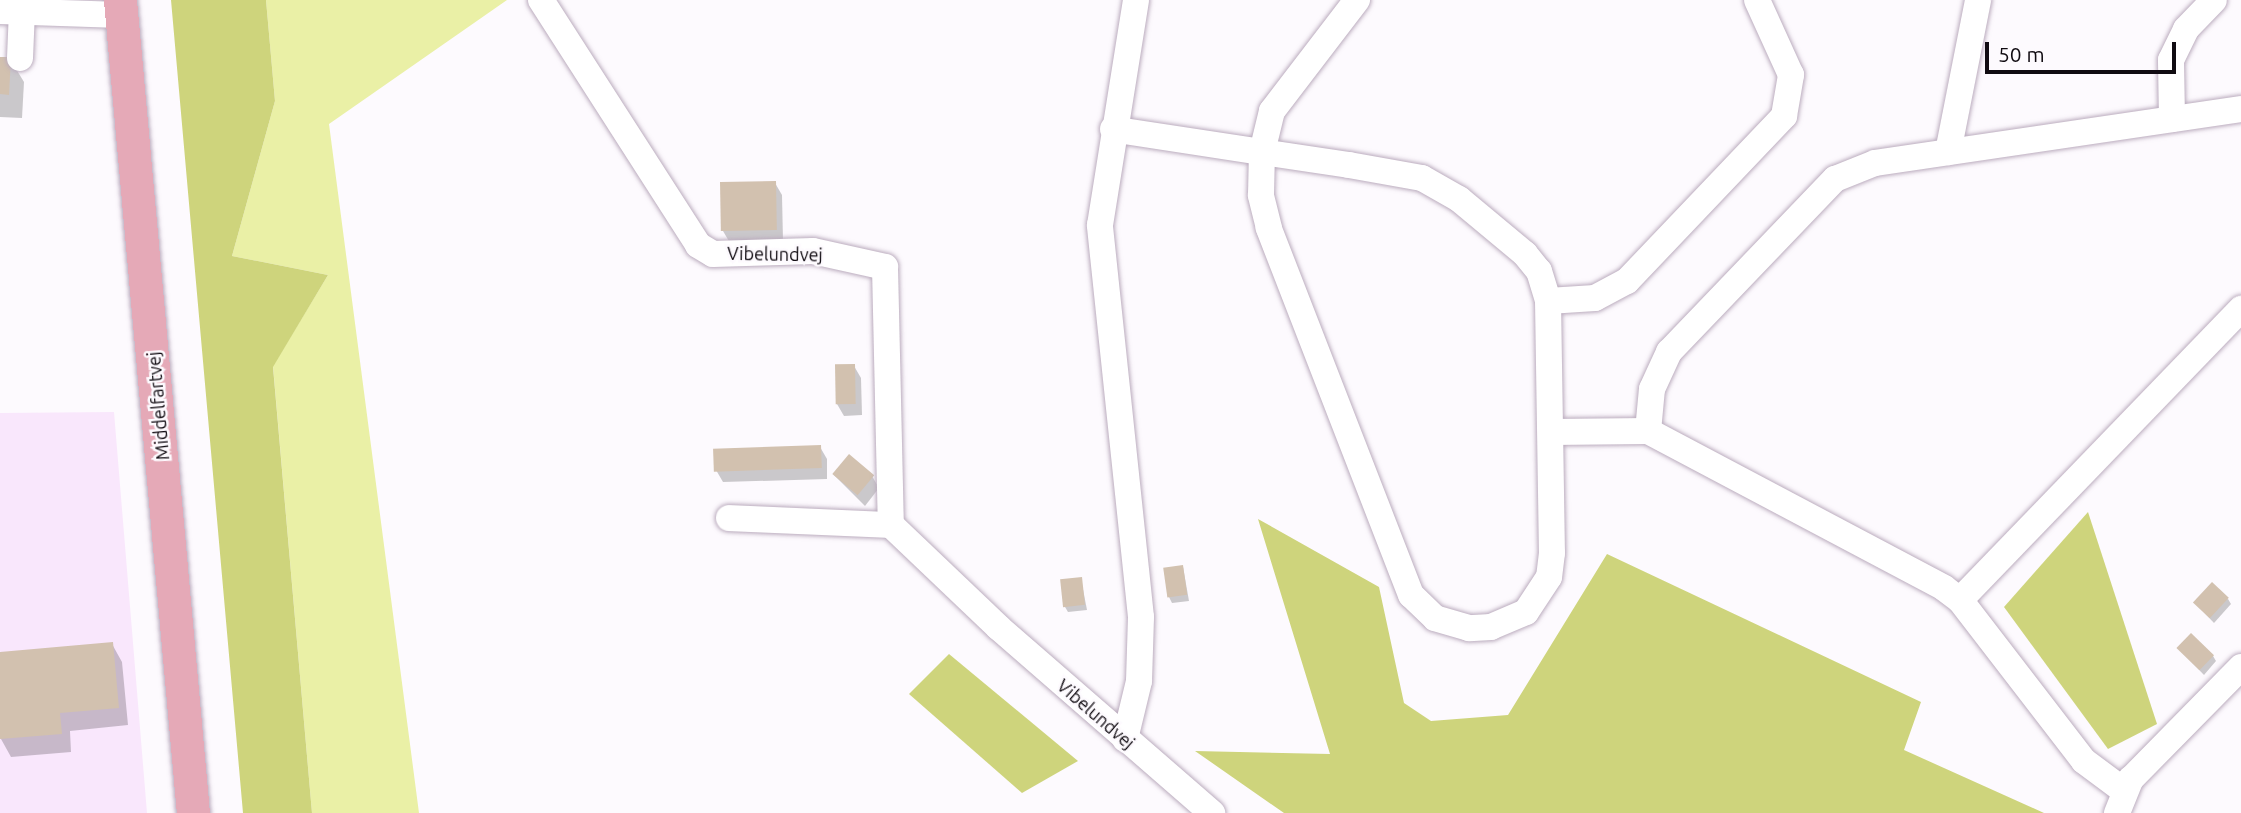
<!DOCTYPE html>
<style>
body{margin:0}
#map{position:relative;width:2241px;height:813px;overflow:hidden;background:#fdfafe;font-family:Ubuntu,sans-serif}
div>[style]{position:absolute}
.built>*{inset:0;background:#f9e7fc}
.green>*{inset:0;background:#eaf0a6}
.forest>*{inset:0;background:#ced47c}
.shadow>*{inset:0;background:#0003}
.building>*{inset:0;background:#d2c1af;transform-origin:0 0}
.roads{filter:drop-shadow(0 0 2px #bbacbe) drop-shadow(0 0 2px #bbacbe)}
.minor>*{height:26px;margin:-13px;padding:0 13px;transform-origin:13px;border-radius:13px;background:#fff}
.major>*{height:33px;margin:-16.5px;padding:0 16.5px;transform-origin:16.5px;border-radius:16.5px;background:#e5a9b7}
span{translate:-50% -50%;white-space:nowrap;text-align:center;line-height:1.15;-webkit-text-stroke:5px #fdfafe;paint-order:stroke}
.street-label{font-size:18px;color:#100b11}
.scale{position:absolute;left:1985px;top:42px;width:191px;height:32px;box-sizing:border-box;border:4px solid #100b11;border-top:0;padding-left:9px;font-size:21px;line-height:24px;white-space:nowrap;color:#100b11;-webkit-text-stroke:5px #fdfafe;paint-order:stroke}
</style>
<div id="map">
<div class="built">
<div style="clip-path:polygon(114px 412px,147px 813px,0 813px,0 413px)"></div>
</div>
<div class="green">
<div style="clip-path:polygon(266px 0,507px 0,329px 124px,419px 813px,312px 813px,273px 366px,328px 275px,232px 256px,275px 101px)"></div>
</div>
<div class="forest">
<div style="clip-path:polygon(171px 0,266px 0,275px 101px,232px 256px,328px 275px,273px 367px,312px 813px,243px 813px)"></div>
<div style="clip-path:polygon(2088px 512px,2157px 724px,2108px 749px,2004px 607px)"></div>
<div style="clip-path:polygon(1258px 519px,1379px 587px,1404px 703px,1431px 721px,1508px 715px,1607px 554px,1921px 702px,1904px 750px,2044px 813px,1284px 813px,1195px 751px,1330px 754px)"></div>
<div style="clip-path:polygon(949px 654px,1078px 761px,1022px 793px,909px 694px)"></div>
</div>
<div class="shadow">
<div style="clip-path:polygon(0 58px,10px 59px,24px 82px,22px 118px,0 117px)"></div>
<div style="clip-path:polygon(775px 183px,782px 195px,783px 241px,730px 243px,723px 231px)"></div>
<div style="clip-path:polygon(854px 366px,861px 378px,862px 415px,844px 416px,837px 404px)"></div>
<div style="clip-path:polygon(820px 447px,827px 459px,827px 479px,723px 482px,716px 470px)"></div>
<div style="clip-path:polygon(834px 475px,872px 476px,879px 488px,865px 506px)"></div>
<div style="clip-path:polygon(1183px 567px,1189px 601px,1172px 603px,1169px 597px)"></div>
<div style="clip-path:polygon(1081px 579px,1087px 610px,1068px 612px,1065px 607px)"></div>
<div style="clip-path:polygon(2228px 599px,2231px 604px,2214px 623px,2195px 603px)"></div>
<div style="clip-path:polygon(112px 644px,122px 662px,128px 725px,70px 731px,71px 752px,11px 757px,1px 739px,0 654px)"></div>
<div style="clip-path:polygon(2179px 649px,2213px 656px,2216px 661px,2204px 675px)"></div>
</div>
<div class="building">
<div style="clip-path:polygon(0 57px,11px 57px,9px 95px,0 94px)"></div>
<div style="left:776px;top:181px;width:49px;height:56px;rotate:89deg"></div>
<div style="left:855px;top:364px;width:40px;height:20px;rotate:89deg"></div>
<div style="left:821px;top:445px;width:23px;height:108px;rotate:88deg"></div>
<div style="left:849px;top:454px;width:33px;height:26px;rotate:40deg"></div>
<div style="left:1183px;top:565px;width:30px;height:20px;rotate:82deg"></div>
<div style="left:1082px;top:577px;width:28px;height:22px;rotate:84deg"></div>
<div style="left:2212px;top:582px;width:23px;height:28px;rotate:43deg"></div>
<div style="left:2191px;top:633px;width:32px;height:21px;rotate:44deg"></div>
<div style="clip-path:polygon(113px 642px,119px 708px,60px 713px,62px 734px,0 739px,0 652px)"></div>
</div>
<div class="roads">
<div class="minor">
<div style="left:541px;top:0;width:291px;rotate:57.3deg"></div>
<div style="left:698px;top:245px;width:17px;rotate:31deg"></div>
<div style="left:713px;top:254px;width:100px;rotate:-1.7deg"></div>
<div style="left:813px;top:251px;width:74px;rotate:12.5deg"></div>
<div style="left:885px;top:267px;width:258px;rotate:88.7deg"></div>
<div style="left:0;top:11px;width:121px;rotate:1.9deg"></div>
<div style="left:20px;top:58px;width:47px;rotate:-87.6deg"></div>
<div style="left:2172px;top:119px;width:59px;rotate:-91deg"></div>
<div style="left:2171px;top:60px;width:34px;rotate:-64deg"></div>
<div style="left:2186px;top:29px;width:40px;rotate:-46deg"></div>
<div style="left:1113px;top:129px;width:11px;rotate:10deg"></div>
<div style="left:1124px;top:131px;width:140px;rotate:8.7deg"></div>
<div style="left:1262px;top:152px;width:88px;rotate:8.5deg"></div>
<div style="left:1349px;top:165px;width:74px;rotate:10.1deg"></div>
<div style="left:1422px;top:178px;width:43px;rotate:29.6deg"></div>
<div style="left:1459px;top:199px;width:86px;rotate:39.8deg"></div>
<div style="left:1525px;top:254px;width:22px;rotate:51deg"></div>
<div style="left:1539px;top:271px;width:31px;rotate:73deg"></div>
<div style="left:1548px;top:301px;width:252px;rotate:89.1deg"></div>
<div style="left:1552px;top:553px;width:24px;rotate:97deg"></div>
<div style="left:1549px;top:577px;width:42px;rotate:123.3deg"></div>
<div style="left:1526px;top:612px;width:38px;rotate:157deg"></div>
<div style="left:1491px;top:627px;width:22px;rotate:177deg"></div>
<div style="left:1469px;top:628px;width:35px;rotate:-164deg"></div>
<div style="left:1435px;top:618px;width:33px;rotate:-136deg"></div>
<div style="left:1411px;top:595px;width:394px;rotate:-111.2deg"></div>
<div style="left:1269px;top:228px;width:34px;rotate:-104deg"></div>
<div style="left:1261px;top:195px;width:43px;rotate:-88.7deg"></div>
<div style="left:1262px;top:152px;width:42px;rotate:-76.3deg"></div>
<div style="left:1272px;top:111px;width:140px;rotate:-52.6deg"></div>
<div style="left:1948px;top:152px;width:155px;rotate:-78.8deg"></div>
<div style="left:1548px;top:301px;width:47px;rotate:-3.7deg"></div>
<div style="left:1595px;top:298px;width:36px;rotate:-28deg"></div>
<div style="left:1627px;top:281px;width:228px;rotate:-46.4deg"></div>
<div style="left:1784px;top:116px;width:42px;rotate:-80.3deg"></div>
<div style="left:1791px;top:75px;width:82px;rotate:-114.4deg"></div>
<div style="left:1648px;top:431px;width:42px;rotate:-84.6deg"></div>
<div style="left:1652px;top:389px;width:41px;rotate:-65.3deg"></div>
<div style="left:1669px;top:352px;width:240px;rotate:-46.2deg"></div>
<div style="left:1835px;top:179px;width:43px;rotate:-21.8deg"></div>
<div style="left:1875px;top:163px;width:370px;rotate:-8.4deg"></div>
<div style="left:1551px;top:432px;width:97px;rotate:-0.6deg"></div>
<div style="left:1648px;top:431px;width:335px;rotate:27.9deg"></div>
<div style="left:1944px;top:588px;width:20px;rotate:37deg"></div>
<div style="left:1960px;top:600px;width:203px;rotate:52.4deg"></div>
<div style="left:2084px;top:761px;width:49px;rotate:36.6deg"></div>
<div style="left:729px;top:518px;width:162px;rotate:2.5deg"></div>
<div style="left:891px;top:525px;width:148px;rotate:43.6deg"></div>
<div style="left:998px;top:627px;width:284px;rotate:41deg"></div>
<div style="left:1960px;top:600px;width:405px;rotate:-46deg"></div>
<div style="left:1125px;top:739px;width:60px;rotate:-76.4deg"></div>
<div style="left:1139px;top:681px;width:64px;rotate:-88.2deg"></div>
<div style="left:1141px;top:617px;width:394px;rotate:-96deg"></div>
<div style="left:1100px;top:225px;width:228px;rotate:-80.9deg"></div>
<div style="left:2117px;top:813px;width:37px;rotate:-68deg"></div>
<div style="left:2131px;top:779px;width:157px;rotate:-45.5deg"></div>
</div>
<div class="major">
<div style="left:120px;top:0;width:816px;rotate:84.87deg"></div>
</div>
</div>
<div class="street-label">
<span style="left:775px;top:254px;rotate:1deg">Vibelundvej</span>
<span style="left:158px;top:406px;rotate:-95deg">Middelfartvej</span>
<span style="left:1096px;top:714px;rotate:41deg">Vibelundvej</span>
</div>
<div class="scale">50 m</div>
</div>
